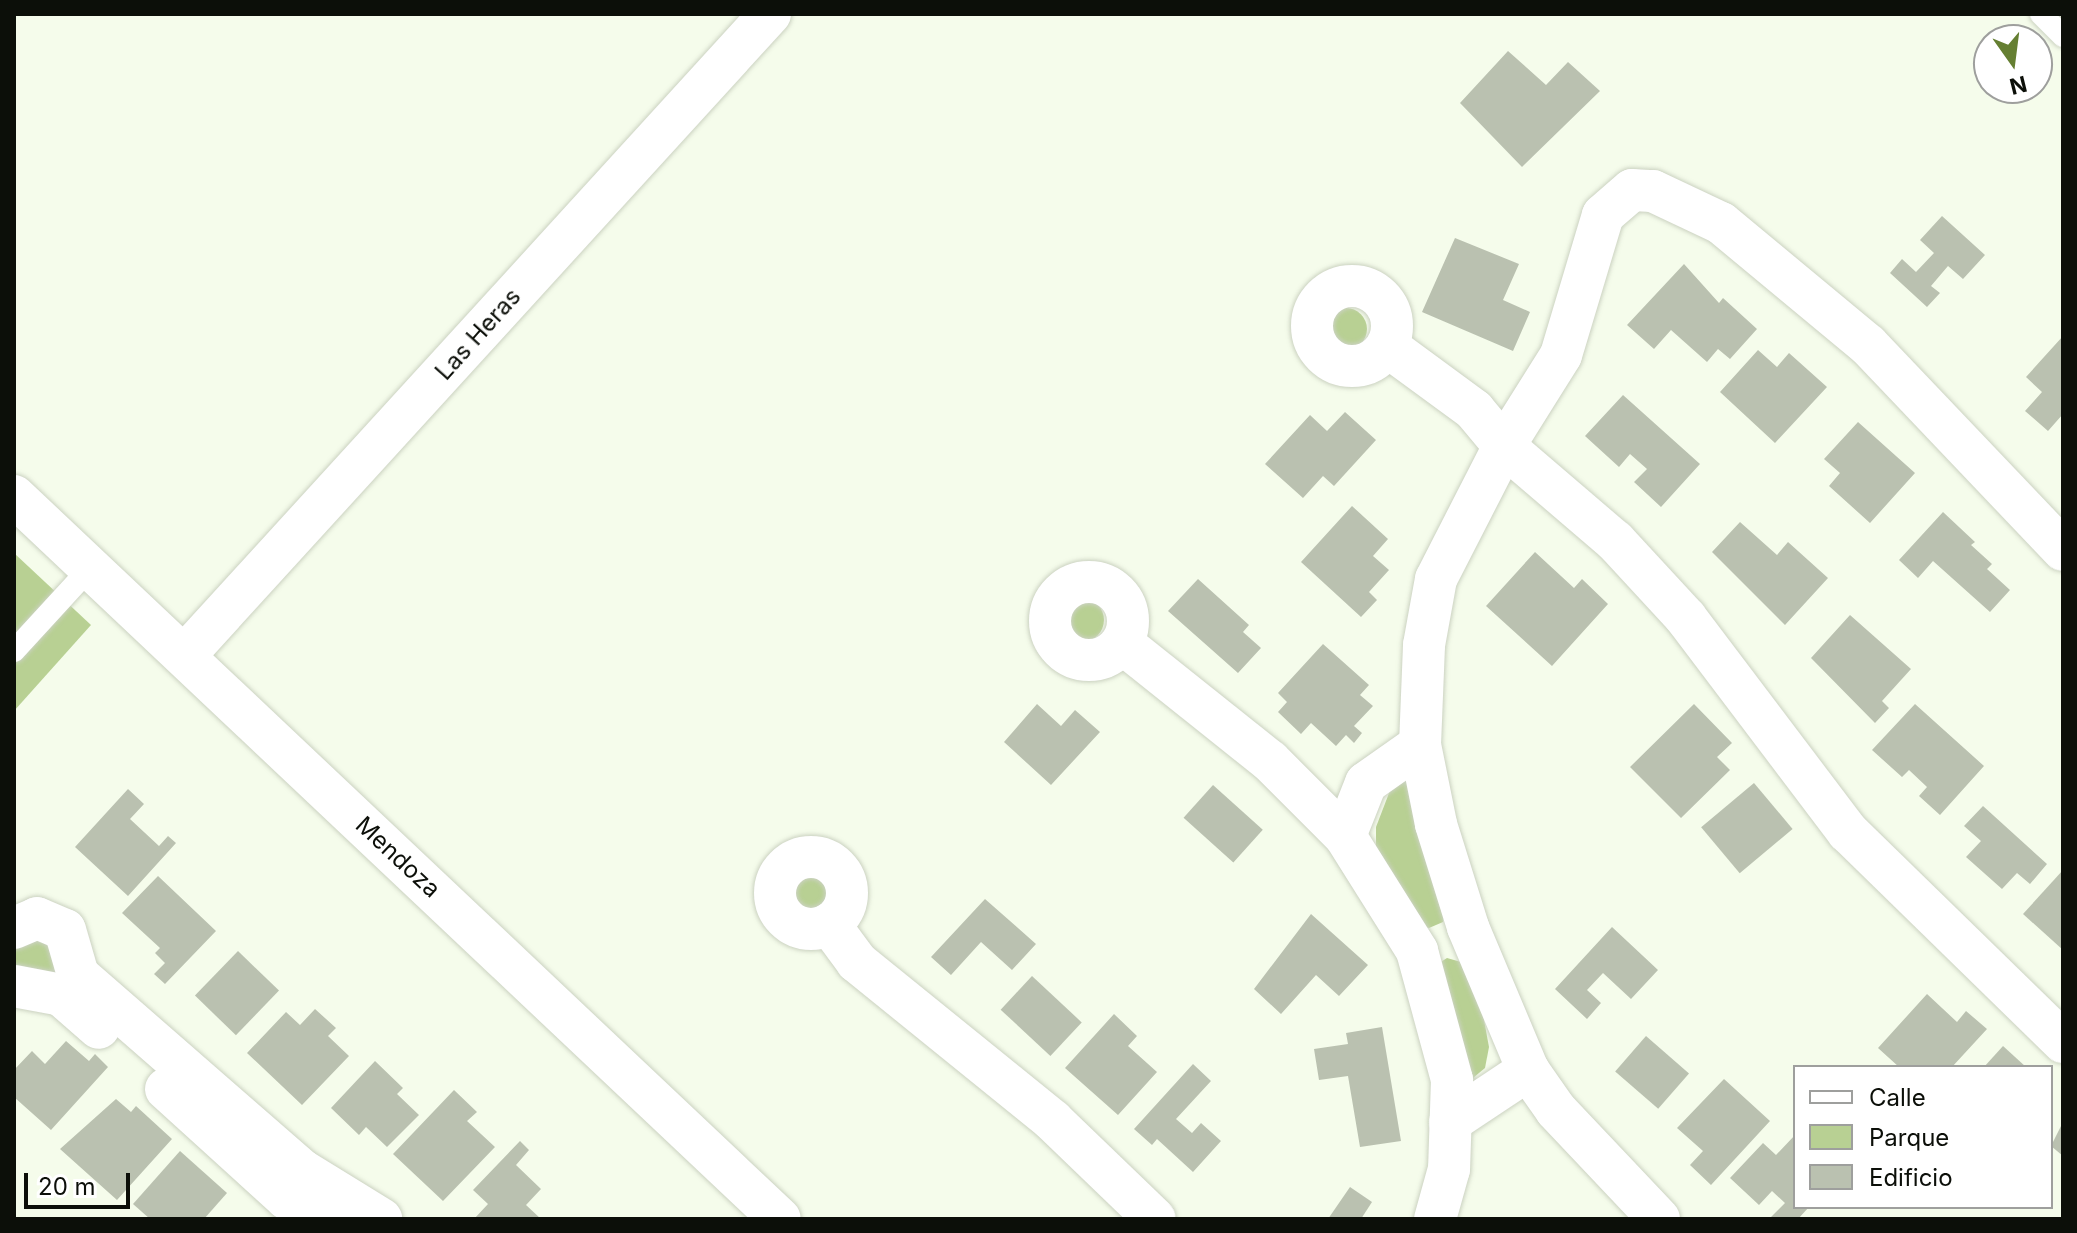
<!DOCTYPE html>
<style>
body{margin:0}
#map{position:relative;width:2077px;height:1233px;overflow:hidden;background:#f5fceb;font-family:Inter,sans-serif}
div>[style]{position:absolute}
.green>*{inset:0;background:#b8d093}
.round{border-radius:50%}
.building>*{inset:0;background:#bac1b0;transform-origin:0 0}
.roads{filter:drop-shadow(0 0 2px #cbd2c1) drop-shadow(0 0 2px #cbd2c1)}
.lane>*{height:22px;margin:-11px;padding:0 11px;transform-origin:11px;border-radius:11px;background:#fff}
.street>*{height:42px;margin:-21px;padding:0 21px;transform-origin:21px;border-radius:21px;background:#fff}
.street>.ring{margin:-21px;padding:0;box-sizing:content-box;background:none;border:42px solid #fff;border-radius:50%}
span{translate:-50% -50%;white-space:nowrap;text-align:center;line-height:1.15;-webkit-text-stroke:6px #fff;paint-order:stroke}
.street-label{font-size:24px;color:#0c0f09}
.frame{position:absolute;inset:0;border:16px solid #0c0f09;pointer-events:none}
.legend{position:absolute;left:1793px;top:1065px;width:260px;height:144px;box-sizing:border-box;background:#fff;border:2px solid #9e9f9d;margin:0;padding:10px 14px;list-style:none;font-size:24px;color:#0c0f09}
.legend li{display:flex;align-items:center;gap:16px;height:40px}
.legend b{width:40px;border:2px solid #9e9f9d}
.north{position:absolute;left:1973px;top:24px;width:80px;height:80px;box-sizing:border-box;background:#fff;border:2px solid #9e9f9d;border-radius:50%;rotate:166deg;font-size:22px;font-weight:700;line-height:32px;text-align:center;color:#0c0f09}
.north::after{content:'';display:block;margin:auto;width:28px;height:36px;background:#657f32;clip-path:polygon(50% 0,100% 100%,50% 72%,0 100%)}
.scale{position:absolute;left:24px;top:1173px;width:106px;height:36px;box-sizing:border-box;border:4px solid #0c0f09;border-top:0;padding-left:10px;font-size:24px;line-height:28px;white-space:nowrap;color:#0c0f09;-webkit-text-stroke:6px #fff;paint-order:stroke}
</style>
<div id="map">
<div class="green">
<div class="round" style="left:1325px;top:308px;width:42px;height:42px"></div>
<div style="clip-path:polygon(14px 553px,91px 625px,14px 711px)"></div>
<div class="round" style="left:1060px;top:598px;width:44px;height:44px"></div>
<div style="clip-path:polygon(1394px 780px,1409px 782px,1445px 913px,1443px 922px,1429px 928px,1419px 925px,1376px 858px,1376px 827px)"></div>
<div class="round" style="left:789px;top:868px;width:44px;height:44px"></div>
<div style="clip-path:polygon(18px 930px,67px 953px,53px 978px,14px 973px)"></div>
<div style="clip-path:polygon(1447px 958px,1461px 962px,1482px 1009px,1489px 1047px,1485px 1068px,1473px 1078px,1436px 965px)"></div>
</div>
<div class="building">
<div style="clip-path:polygon(1508px 51px,1546px 85px,1568px 62px,1600px 91px,1522px 167px,1460px 103px)"></div>
<div style="clip-path:polygon(1942px 216px,1985px 255px,1963px 279px,1948px 266px,1931px 286px,1940px 293px,1927px 307px,1890px 273px,1902px 259px,1916px 272px,1934px 253px,1920px 240px)"></div>
<div style="clip-path:polygon(1455px 238px,1519px 264px,1503px 300px,1530px 312px,1513px 351px,1422px 312px)"></div>
<div style="clip-path:polygon(1684px 264px,1719px 303px,1723px 298px,1757px 329px,1730px 359px,1718px 349px,1707px 362px,1671px 330px,1654px 349px,1627px 325px)"></div>
<div style="clip-path:polygon(2063px 336px,2063px 414px,2048px 431px,2025px 411px,2042px 392px,2026px 377px)"></div>
<div style="clip-path:polygon(1758px 350px,1777px 367px,1789px 353px,1827px 387px,1775px 443px,1720px 392px)"></div>
<div style="clip-path:polygon(1623px 395px,1700px 464px,1661px 507px,1634px 482px,1647px 469px,1630px 454px,1619px 467px,1585px 436px)"></div>
<div style="clip-path:polygon(1345px 412px,1376px 440px,1334px 486px,1323px 476px,1303px 498px,1265px 464px,1310px 415px,1327px 431px)"></div>
<div style="clip-path:polygon(1858px 422px,1915px 473px,1870px 523px,1829px 486px,1840px 473px,1824px 459px)"></div>
<div style="clip-path:polygon(1352px 506px,1388px 539px,1373px 556px,1389px 570px,1369px 592px,1377px 600px,1361px 617px,1301px 562px)"></div>
<div style="clip-path:polygon(1943px 512px,1975px 542px,1971px 545px,1992px 564px,1987px 569px,2010px 590px,1990px 612px,1933px 561px,1918px 578px,1899px 560px)"></div>
<div style="clip-path:polygon(1740px 522px,1777px 555px,1788px 542px,1828px 578px,1785px 625px,1712px 552px)"></div>
<div style="clip-path:polygon(1535px 552px,1574px 588px,1582px 579px,1608px 604px,1552px 666px,1486px 606px)"></div>
<div style="clip-path:polygon(1198px 579px,1249px 625px,1243px 632px,1261px 648px,1238px 673px,1168px 611px)"></div>
<div style="clip-path:polygon(1850px 615px,1911px 669px,1882px 701px,1889px 708px,1875px 723px,1811px 658px)"></div>
<div style="clip-path:polygon(1323px 644px,1369px 685px,1360px 695px,1373px 706px,1354px 726px,1362px 733px,1354px 743px,1346px 735px,1336px 746px,1311px 723px,1301px 734px,1278px 712px,1287px 702px,1278px 693px)"></div>
<div style="clip-path:polygon(1037px 704px,1061px 726px,1075px 710px,1100px 732px,1051px 785px,1004px 742px)"></div>
<div style="clip-path:polygon(1694px 704px,1732px 743px,1717px 757px,1730px 770px,1681px 818px,1630px 767px)"></div>
<div style="clip-path:polygon(1915px 704px,1984px 766px,1940px 815px,1919px 796px,1927px 787px,1909px 770px,1902px 777px,1872px 750px)"></div>
<div style="left:1754px;top:783px;width:60px;height:69px;rotate:50deg"></div>
<div style="left:1213px;top:785px;width:67px;height:44px;rotate:42deg"></div>
<div style="clip-path:polygon(128px 789px,144px 804px,130px 819px,159px 846px,168px 836px,176px 843px,128px 896px,75px 847px)"></div>
<div style="clip-path:polygon(1983px 806px,2047px 864px,2030px 884px,2017px 873px,2002px 889px,1966px 857px,1981px 841px,1964px 826px)"></div>
<div style="clip-path:polygon(2063px 870px,2063px 950px,2023px 914px)"></div>
<div style="clip-path:polygon(158px 876px,216px 931px,165px 984px,154px 974px,165px 963px,155px 953px,160px 948px,122px 913px)"></div>
<div style="clip-path:polygon(985px 899px,1036px 944px,1012px 970px,981px 942px,951px 975px,931px 957px)"></div>
<div style="clip-path:polygon(1311px 914px,1368px 965px,1339px 996px,1316px 975px,1281px 1014px,1254px 989px)"></div>
<div style="clip-path:polygon(1612px 927px,1658px 970px,1631px 999px,1603px 973px,1587px 990px,1601px 1003px,1587px 1019px,1555px 989px)"></div>
<div style="left:238px;top:951px;width:57px;height:62px;rotate:44deg"></div>
<div style="left:1032px;top:976px;width:68px;height:46px;rotate:43deg"></div>
<div style="clip-path:polygon(1927px 994px,1957px 1022px,1966px 1011px,1987px 1029px,1952px 1067px,1899px 1067px,1878px 1048px)"></div>
<div style="clip-path:polygon(315px 1009px,336px 1028px,328px 1036px,349px 1056px,302px 1105px,247px 1053px,286px 1012px,300px 1025px)"></div>
<div style="clip-path:polygon(1114px 1014px,1137px 1036px,1128px 1046px,1157px 1072px,1118px 1115px,1065px 1068px)"></div>
<div style="clip-path:polygon(1382px 1027px,1401px 1141px,1360px 1147px,1348px 1076px,1319px 1080px,1314px 1049px,1348px 1044px,1346px 1033px)"></div>
<div style="left:1646px;top:1036px;width:57px;height:47px;rotate:41deg"></div>
<div style="clip-path:polygon(66px 1041px,89px 1061px,95px 1054px,108px 1067px,51px 1130px,14px 1097px,14px 1070px,32px 1051px,45px 1064px)"></div>
<div style="clip-path:polygon(2003px 1046px,2026px 1067px,1984px 1067px)"></div>
<div style="clip-path:polygon(375px 1061px,403px 1088px,397px 1094px,419px 1115px,387px 1147px,366px 1127px,359px 1135px,331px 1108px)"></div>
<div style="clip-path:polygon(1193px 1064px,1211px 1081px,1176px 1119px,1192px 1133px,1201px 1123px,1221px 1141px,1193px 1172px,1157px 1139px,1152px 1145px,1134px 1129px)"></div>
<div style="clip-path:polygon(1724px 1079px,1770px 1121px,1711px 1185px,1690px 1165px,1703px 1151px,1677px 1128px)"></div>
<div style="clip-path:polygon(454px 1090px,477px 1112px,467px 1121px,495px 1147px,443px 1201px,393px 1154px)"></div>
<div style="clip-path:polygon(116px 1099px,131px 1112px,136px 1106px,172px 1139px,117px 1200px,60px 1149px)"></div>
<div style="clip-path:polygon(2063px 1122px,2063px 1156px,2051px 1146px)"></div>
<div style="clip-path:polygon(1795px 1135px,1795px 1207px,1809px 1207px,1798px 1219px,1769px 1219px,1785px 1203px,1772px 1191px,1759px 1205px,1730px 1178px,1763px 1143px,1776px 1155px)"></div>
<div style="clip-path:polygon(520px 1141px,529px 1150px,516px 1165px,541px 1189px,526px 1205px,541px 1219px,474px 1219px,488px 1204px,473px 1190px)"></div>
<div style="clip-path:polygon(180px 1151px,227px 1193px,204px 1219px,150px 1219px,133px 1204px)"></div>
<div style="clip-path:polygon(1350px 1187px,1372px 1202px,1361px 1219px,1328px 1219px)"></div>
</div>
<div class="roads">
<div class="lane">
<div style="left:2041px;top:14px;width:31px;rotate:45deg"></div>
<div style="left:14px;top:651px;width:114px;rotate:-47.5deg"></div>
</div>
<div class="street">
<div class="ring" style="left:1312px;top:286px;width:38px;height:38px"></div>
<div style="left:1387px;top:346px;width:108px;rotate:36.3deg"></div>
<div style="left:1474px;top:410px;width:47px;rotate:50.2deg"></div>
<div style="left:1504px;top:446px;width:146px;rotate:40.6deg"></div>
<div style="left:1615px;top:541px;width:105px;rotate:47.3deg"></div>
<div style="left:1686px;top:618px;width:268px;rotate:52.9deg"></div>
<div style="left:1848px;top:832px;width:301px;rotate:44.3deg"></div>
<div style="left:14px;top:496px;width:1053px;rotate:43.35deg"></div>
<div class="ring" style="left:1050px;top:582px;width:36px;height:36px"></div>
<div style="left:1122px;top:643px;width:189px;rotate:38.6deg"></div>
<div style="left:1270px;top:761px;width:106px;rotate:45deg"></div>
<div style="left:1345px;top:836px;width:136px;rotate:57.9deg"></div>
<div style="left:1417px;top:951px;width:134px;rotate:74.8deg"></div>
<div style="left:1452px;top:1080px;width:89px;rotate:91.9deg"></div>
<div style="left:1449px;top:1169px;width:52px;rotate:105.6deg"></div>
<div style="left:185px;top:655px;width:868px;rotate:-47.62deg"></div>
<div style="left:1345px;top:836px;width:57px;rotate:-68.4deg"></div>
<div style="left:1366px;top:783px;width:66px;rotate:-35.1deg"></div>
<div class="ring" style="left:775px;top:857px;width:30px;height:30px"></div>
<div style="left:829px;top:924px;width:47px;rotate:53.6deg"></div>
<div style="left:857px;top:962px;width:252px;rotate:39deg"></div>
<div style="left:1053px;top:1121px;width:141px;rotate:43.9deg"></div>
<div style="left:14px;top:928px;width:25px;rotate:-23deg"></div>
<div style="left:37px;top:918px;width:30px;rotate:23deg"></div>
<div style="left:65px;top:930px;width:47px;rotate:73.9deg"></div>
<div style="left:78px;top:975px;width:298px;rotate:41.1deg"></div>
<div style="left:303px;top:1171px;width:92px;rotate:31.6deg"></div>
<div style="left:14px;top:986px;width:48px;rotate:10.8deg"></div>
<div style="left:61px;top:995px;width:50px;rotate:41deg"></div>
<div style="left:166px;top:1089px;width:162px;rotate:42.2deg"></div>
<div style="left:286px;top:1198px;width:42px;rotate:30.3deg"></div>
<div style="left:1450px;top:1122px;width:94px;rotate:-33.7deg"></div>
<div style="left:1659px;top:1219px;width:150px;rotate:-133.4deg"></div>
<div style="left:1556px;top:1110px;width:49px;rotate:-125deg"></div>
<div style="left:1528px;top:1070px;width:155px;rotate:-112.8deg"></div>
<div style="left:1468px;top:927px;width:108px;rotate:-107.3deg"></div>
<div style="left:1436px;top:824px;width:81px;rotate:-101.4deg"></div>
<div style="left:1420px;top:745px;width:100px;rotate:-87.7deg"></div>
<div style="left:1424px;top:645px;width:67px;rotate:-79.7deg"></div>
<div style="left:1436px;top:579px;width:149px;rotate:-62.9deg"></div>
<div style="left:1504px;top:446px;width:107px;rotate:-57.9deg"></div>
<div style="left:1561px;top:355px;width:146px;rotate:-73.3deg"></div>
<div style="left:1603px;top:215px;width:38px;rotate:-41deg"></div>
<div style="left:1632px;top:190px;width:21px;rotate:3deg"></div>
<div style="left:1653px;top:191px;width:75px;rotate:25.2deg"></div>
<div style="left:1721px;top:223px;width:191px;rotate:39.7deg"></div>
<div style="left:1868px;top:345px;width:283px;rotate:46.4deg"></div>
</div>
</div>
<div class="street-label">
<span style="left:478px;top:334px;rotate:-48deg">Las Heras</span>
<span style="left:398px;top:857px;rotate:43deg">Mendoza</span>
</div>
<div class="frame"></div>
<ul class="legend">
<li><b style="height:10px;background:#fff"></b>Calle</li>
<li><b style="height:22px;background:#b8d093"></b>Parque</li>
<li><b style="height:22px;background:#bac1b0"></b>Edificio</li>
</ul>
<div class="north">N</div>
<div class="scale">20 m</div>
</div>
